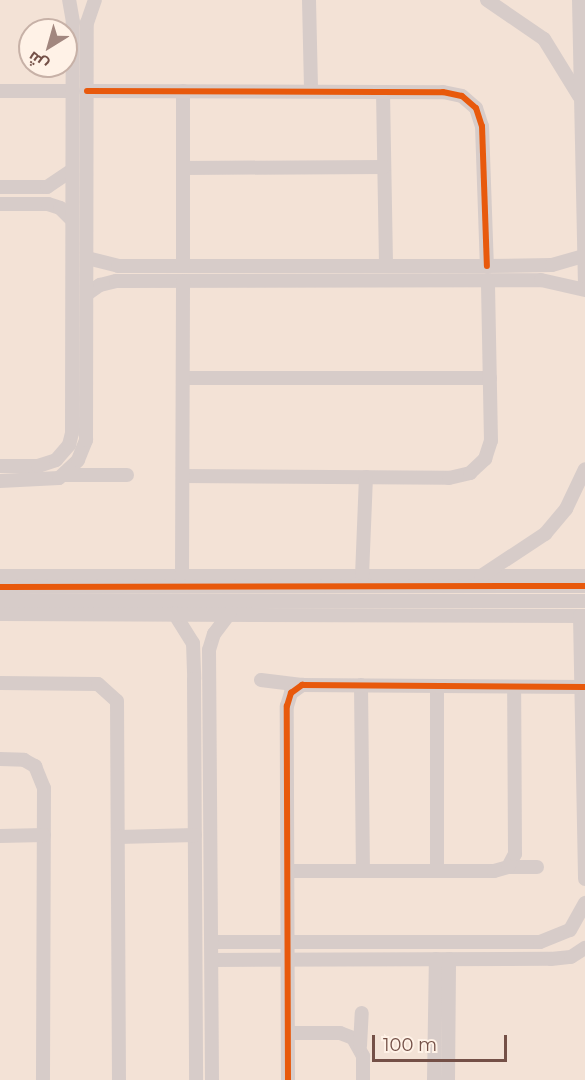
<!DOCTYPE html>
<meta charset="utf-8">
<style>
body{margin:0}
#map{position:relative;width:585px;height:1080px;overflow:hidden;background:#f7eee6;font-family:Montserrat,Cairo,sans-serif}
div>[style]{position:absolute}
.residential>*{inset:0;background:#f3e2d6}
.minor>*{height:14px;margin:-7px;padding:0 7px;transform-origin:7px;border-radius:7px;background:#d7ccc9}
.cycleway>*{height:6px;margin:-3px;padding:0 3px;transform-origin:3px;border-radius:3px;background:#e8590c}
span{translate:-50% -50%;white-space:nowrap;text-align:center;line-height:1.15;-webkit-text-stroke:4.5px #fff2e7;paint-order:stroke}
.north{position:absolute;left:18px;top:18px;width:60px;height:60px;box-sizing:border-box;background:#fff2e7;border:2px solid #c7b1a7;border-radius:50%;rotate:217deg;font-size:16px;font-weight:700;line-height:24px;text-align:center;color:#745047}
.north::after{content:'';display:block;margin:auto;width:21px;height:27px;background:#a2877f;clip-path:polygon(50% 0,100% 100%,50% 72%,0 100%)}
.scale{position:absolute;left:372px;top:1035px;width:135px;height:27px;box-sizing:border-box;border:3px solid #745047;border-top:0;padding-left:8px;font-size:18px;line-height:21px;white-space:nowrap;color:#745047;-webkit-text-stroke:4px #fff2e7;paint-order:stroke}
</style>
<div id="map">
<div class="residential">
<div style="clip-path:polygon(evenodd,0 0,585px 0,585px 1080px,0 1080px,0 0,30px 30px,66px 30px,66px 66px,30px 66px,30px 30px)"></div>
</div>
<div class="minor">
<div style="left:309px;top:0;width:91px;rotate:88.7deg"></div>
<div style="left:487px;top:0;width:69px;rotate:34.4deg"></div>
<div style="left:544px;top:39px;width:67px;rotate:58.4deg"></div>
<div style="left:579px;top:0;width:286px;rotate:88.8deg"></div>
<div style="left:0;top:91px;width:73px"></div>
<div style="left:87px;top:91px;width:356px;rotate:0.2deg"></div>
<div style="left:443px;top:92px;width:19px;rotate:12deg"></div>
<div style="left:462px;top:96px;width:18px;rotate:41deg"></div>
<div style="left:476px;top:108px;width:19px;rotate:72deg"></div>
<div style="left:482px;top:126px;width:140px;rotate:88deg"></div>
<div style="left:383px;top:92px;width:174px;rotate:89deg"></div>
<div style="left:183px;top:168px;width:201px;rotate:-0.3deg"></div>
<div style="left:0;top:187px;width:47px"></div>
<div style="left:47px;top:187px;width:30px;rotate:-34deg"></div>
<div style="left:0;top:204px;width:48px"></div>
<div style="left:48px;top:204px;width:13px;rotate:18deg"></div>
<div style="left:60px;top:208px;width:17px;rotate:45deg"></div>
<div style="left:87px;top:258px;width:32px;rotate:14deg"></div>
<div style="left:118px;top:266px;width:369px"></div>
<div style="left:487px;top:266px;width:65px;rotate:-0.9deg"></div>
<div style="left:552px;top:265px;width:33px;rotate:-16deg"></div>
<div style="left:183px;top:266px;width:175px;rotate:-90deg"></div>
<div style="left:87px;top:294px;width:16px;rotate:-35deg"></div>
<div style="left:100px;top:285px;width:16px;rotate:-14deg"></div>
<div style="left:116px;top:281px;width:425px;rotate:-0.1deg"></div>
<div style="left:541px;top:280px;width:45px;rotate:12.8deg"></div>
<div style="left:183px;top:378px;width:307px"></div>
<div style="left:0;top:466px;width:38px"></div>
<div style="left:38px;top:466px;width:19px;rotate:-18deg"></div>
<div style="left:56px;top:460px;width:20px;rotate:-49deg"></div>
<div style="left:69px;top:445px;width:12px;rotate:-76deg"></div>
<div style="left:72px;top:433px;width:411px;rotate:-89.9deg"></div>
<div style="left:73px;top:22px;width:22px;rotate:-100deg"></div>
<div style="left:64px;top:475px;width:63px"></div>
<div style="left:183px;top:476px;width:266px;rotate:0.4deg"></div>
<div style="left:449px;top:478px;width:22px;rotate:-13deg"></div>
<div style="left:470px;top:473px;width:21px;rotate:-43deg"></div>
<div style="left:485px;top:459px;width:19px;rotate:-72deg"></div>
<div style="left:491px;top:441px;width:161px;rotate:-91.1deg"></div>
<div style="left:0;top:481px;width:59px;rotate:-2.9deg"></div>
<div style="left:59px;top:478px;width:26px;rotate:-43deg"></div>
<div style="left:78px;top:460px;width:22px;rotate:-68deg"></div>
<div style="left:86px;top:440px;width:417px;rotate:-89.9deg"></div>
<div style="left:87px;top:23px;width:24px;rotate:-71deg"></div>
<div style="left:0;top:576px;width:585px"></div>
<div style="left:182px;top:576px;width:295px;rotate:-89.8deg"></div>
<div style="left:362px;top:576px;width:99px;rotate:-87.7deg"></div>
<div style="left:481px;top:576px;width:77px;rotate:-33.3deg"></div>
<div style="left:545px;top:534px;width:33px;rotate:-50deg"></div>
<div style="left:566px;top:509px;width:44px;rotate:-64.6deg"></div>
<div style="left:0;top:587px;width:585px;rotate:-0.1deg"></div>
<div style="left:0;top:601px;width:585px"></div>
<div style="left:174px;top:613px;width:36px;rotate:58deg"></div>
<div style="left:193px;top:643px;width:36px;rotate:88deg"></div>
<div style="left:194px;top:679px;width:401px;rotate:89.7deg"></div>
<div style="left:0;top:614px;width:585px;rotate:0.2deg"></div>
<div style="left:580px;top:616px;width:263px;rotate:88.9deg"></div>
<div style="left:261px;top:680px;width:41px;rotate:7deg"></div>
<div style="left:0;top:683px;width:98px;rotate:0.6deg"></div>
<div style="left:98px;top:684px;width:25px;rotate:42deg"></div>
<div style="left:117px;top:701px;width:379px;rotate:89.7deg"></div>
<div style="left:361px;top:685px;width:186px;rotate:89.4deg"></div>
<div style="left:437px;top:686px;width:185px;rotate:90deg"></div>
<div style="left:0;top:759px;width:24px;rotate:2deg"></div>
<div style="left:24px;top:760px;width:13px;rotate:29deg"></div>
<div style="left:35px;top:766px;width:24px;rotate:68deg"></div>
<div style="left:44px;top:788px;width:292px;rotate:90.2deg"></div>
<div style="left:0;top:836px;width:44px;rotate:-1.3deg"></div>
<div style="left:119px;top:837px;width:76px;rotate:-1.5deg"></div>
<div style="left:508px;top:867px;width:29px"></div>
<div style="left:288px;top:871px;width:206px"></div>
<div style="left:494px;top:871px;width:15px;rotate:-16deg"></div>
<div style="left:508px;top:867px;width:15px;rotate:-62deg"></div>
<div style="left:515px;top:854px;width:167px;rotate:-90.3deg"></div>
<div style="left:212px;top:942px;width:328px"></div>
<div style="left:540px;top:942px;width:32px;rotate:-22deg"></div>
<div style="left:570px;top:930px;width:31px;rotate:-61deg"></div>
<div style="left:212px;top:960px;width:339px;rotate:-0.2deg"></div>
<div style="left:551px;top:959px;width:20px;rotate:-6deg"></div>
<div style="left:571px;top:957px;width:17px;rotate:-33deg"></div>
<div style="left:288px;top:1033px;width:52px"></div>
<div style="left:340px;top:1033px;width:14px;rotate:21deg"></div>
<div style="left:353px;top:1038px;width:21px;rotate:61deg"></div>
<div style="left:363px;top:1056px;width:24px;rotate:90deg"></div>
<div style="left:360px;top:1046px;width:33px;rotate:-87deg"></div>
<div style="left:212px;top:1080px;width:430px;rotate:-90.4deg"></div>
<div style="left:209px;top:650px;width:17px;rotate:-73deg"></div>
<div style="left:214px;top:634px;width:26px;rotate:-53deg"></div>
<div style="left:288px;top:1080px;width:374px;rotate:-90.2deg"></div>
<div style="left:287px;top:706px;width:14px;rotate:-73deg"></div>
<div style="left:291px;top:693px;width:14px;rotate:-36deg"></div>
<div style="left:302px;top:685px;width:283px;rotate:0.4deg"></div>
<div style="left:434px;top:1080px;width:121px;rotate:-89.1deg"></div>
<div style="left:448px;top:1080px;width:121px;rotate:-89.5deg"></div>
</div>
<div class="cycleway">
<div style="left:87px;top:91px;width:356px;rotate:0.2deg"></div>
<div style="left:443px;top:92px;width:19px;rotate:12deg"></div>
<div style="left:462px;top:96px;width:18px;rotate:41deg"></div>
<div style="left:476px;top:108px;width:19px;rotate:72deg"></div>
<div style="left:482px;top:126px;width:140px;rotate:88deg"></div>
<div style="left:0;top:587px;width:585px;rotate:-0.1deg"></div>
<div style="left:288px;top:1080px;width:374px;rotate:-90.2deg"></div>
<div style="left:287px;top:706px;width:14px;rotate:-73deg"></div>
<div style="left:291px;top:693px;width:14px;rotate:-36deg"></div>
<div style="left:302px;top:685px;width:283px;rotate:0.4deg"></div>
</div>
<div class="north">ش</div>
<div class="scale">100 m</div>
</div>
